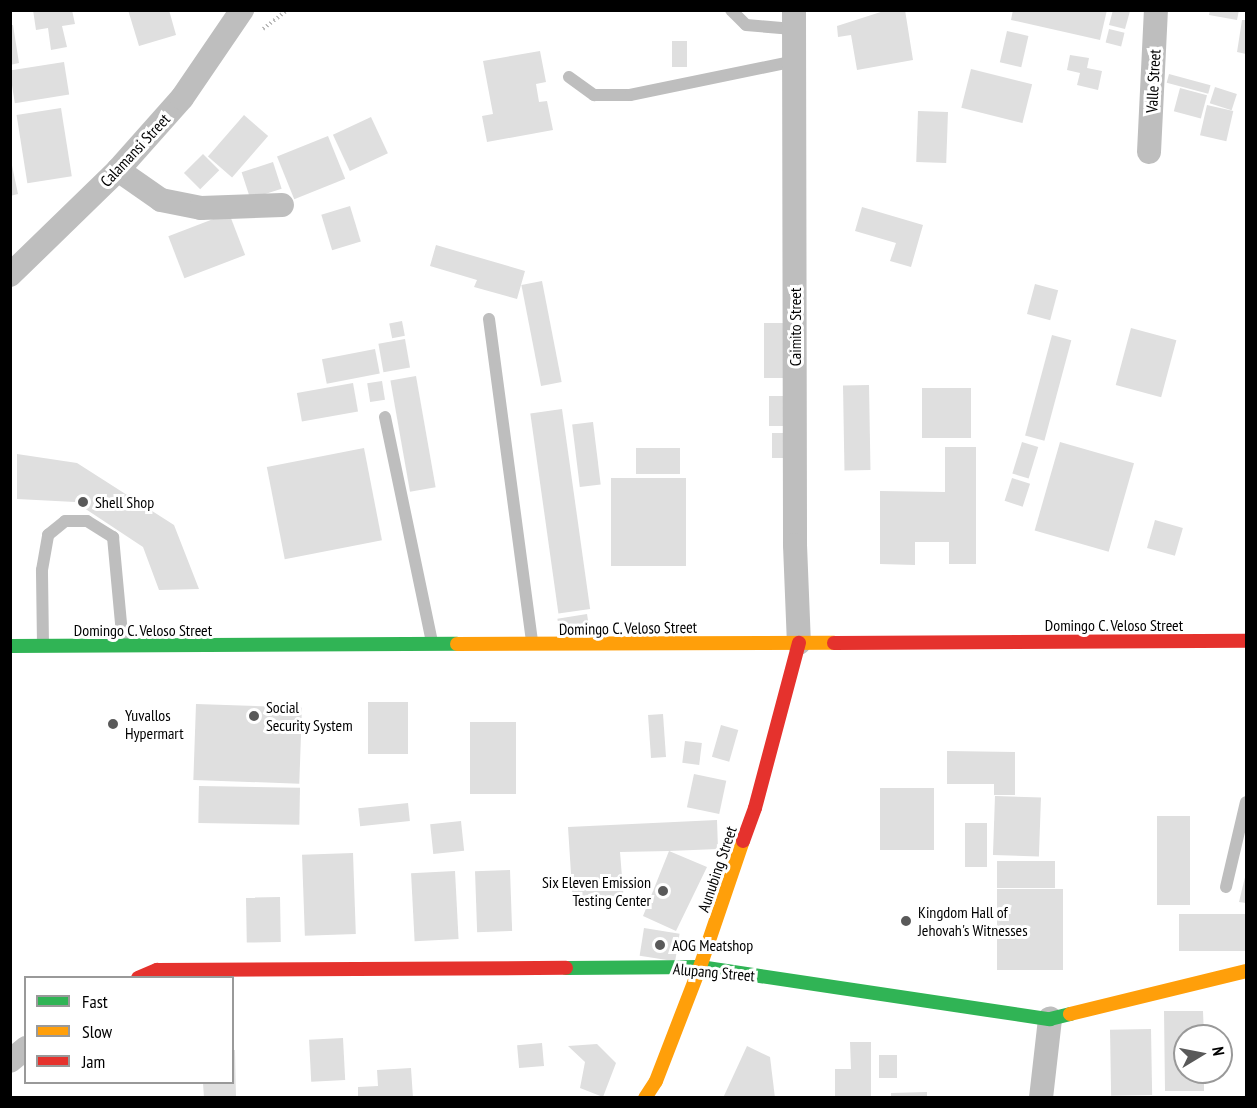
<!DOCTYPE html>
<style>
body{margin:0}
#map{position:relative;width:1257px;height:1108px;overflow:hidden;background:#fff;font-family:"PT Sans Narrow",sans-serif}
div>[style]{position:absolute}
.building>*{inset:0;background:#dfdfdf;transform-origin:0 0}
.path>*{height:4px;margin-top:-2px;transform-origin:0;background:repeating-linear-gradient(90deg,#b9b9b9 0 1.5px,transparent 0 4.5px)}
.lane>*{height:12px;margin:-6px;padding:0 6px;transform-origin:6px;border-radius:6px;background:#bebebe}
.street>*{height:24px;margin:-12px;padding:0 12px;transform-origin:12px;border-radius:12px;background:#bebebe}
.fast>*{height:14px;margin:-7px;padding:0 7px;transform-origin:7px;border-radius:7px;background:#30b455}
.slow>*{height:14px;margin:-7px;padding:0 7px;transform-origin:7px;border-radius:7px;background:#ff9f0a}
.jam>*{height:14px;margin:-7px;padding:0 7px;transform-origin:7px;border-radius:7px;background:#e5322d}
.dots>*{width:16px;height:16px;translate:-50% -50%;box-sizing:border-box;border:3px solid #fff;border-radius:50%}
span{translate:-50% -50%;white-space:nowrap;text-align:center;line-height:1.15;-webkit-text-stroke:6px #fff;paint-order:stroke}
.street-label{font-size:16px;color:#000}
.poi-label{font-size:16px;color:#000}
.left{translate:0 -50%;text-align:left}
.right{translate:-100% -50%;text-align:right}
.frame{position:absolute;inset:0;border:12px solid #000;pointer-events:none}
.legend{position:absolute;left:24px;top:976px;width:210px;height:108px;box-sizing:border-box;background:#fff;border:2px solid #999;margin:0;padding:8px 10px;list-style:none;font-size:18px;color:#000}
.legend li{display:flex;align-items:center;gap:12px;height:30px}
.legend b{width:30px;border:2px solid #999}
.north{position:absolute;left:1173px;top:1024px;width:60px;height:60px;box-sizing:border-box;background:#fff;border:2px solid #999;border-radius:50%;rotate:80deg;font-size:16px;font-weight:700;line-height:24px;text-align:center;color:#000}
.north::after{content:'';display:block;margin:auto;width:21px;height:27px;background:#595959;clip-path:polygon(50% 0,100% 100%,50% 72%,0 100%)}
</style>
<div id="map">
<div class="building">
<div style="clip-path:polygon(33px 10px,72px 10px,75px 24px,62px 26px,67px 47px,51px 50px,48px 28px,36px 30px)"></div>
<div style="clip-path:polygon(128px 10px,169px 10px,176px 35px,139px 46px)"></div>
<div style="clip-path:polygon(887px 10px,905px 10px,913px 60px,857px 70px,851px 35px,838px 37px,837px 26px)"></div>
<div style="clip-path:polygon(1013px 10px,1107px 10px,1100px 40px,1011px 20px)"></div>
<div style="clip-path:polygon(1113px 10px,1130px 11px,1125px 29px,1109px 25px)"></div>
<div style="clip-path:polygon(1210px 10px,1239px 10px,1237px 20px,1209px 15px)"></div>
<div style="clip-path:polygon(1242px 20px,1246px 20px,1246px 54px,1237px 52px)"></div>
<div style="clip-path:polygon(10px 25px,13px 25px,19px 63px,10px 65px)"></div>
<div style="left:1109px;top:29px;width:16px;height:14px;rotate:14deg"></div>
<div style="left:1007px;top:31px;width:22px;height:32px;rotate:13deg"></div>
<div style="left:672px;top:41px;width:15px;height:26px"></div>
<div style="clip-path:polygon(540px 51px,546px 82px,536px 84px,539px 102px,547px 101px,553px 130px,487px 142px,482px 116px,493px 114px,483px 61px)"></div>
<div style="clip-path:polygon(1070px 55px,1089px 58px,1087px 68px,1102px 71px,1098px 90px,1077px 85px,1080px 73px,1067px 70px)"></div>
<div style="left:64px;top:62px;width:33px;height:55px;rotate:81deg"></div>
<div style="left:971px;top:69px;width:63px;height:40px;rotate:14deg"></div>
<div style="left:1169px;top:74px;width:43px;height:9px;rotate:15deg"></div>
<div style="left:1215px;top:87px;width:23px;height:17px;rotate:18deg"></div>
<div style="left:1180px;top:88px;width:28px;height:24px;rotate:15deg"></div>
<div style="left:1207px;top:105px;width:27px;height:31px;rotate:13deg"></div>
<div style="left:61px;top:108px;width:69px;height:45px;rotate:81deg"></div>
<div style="left:918px;top:111px;width:30px;height:51px;rotate:2deg"></div>
<div style="left:244px;top:115px;width:32px;height:55px;rotate:41deg"></div>
<div style="left:371px;top:117px;width:40px;height:42px;rotate:65deg"></div>
<div style="left:328px;top:136px;width:46px;height:55px;rotate:68deg"></div>
<div style="left:203px;top:154px;width:23px;height:27px;rotate:45deg"></div>
<div style="clip-path:polygon(10px 156px,18px 194px,10px 196px)"></div>
<div style="left:273px;top:162px;width:28px;height:33px;rotate:72deg"></div>
<div style="left:350px;top:206px;width:37px;height:30px;rotate:73deg"></div>
<div style="clip-path:polygon(862px 207px,923px 225px,911px 267px,890px 261px,896px 243px,855px 231px)"></div>
<div style="left:229px;top:213px;width:45px;height:65px;rotate:69deg"></div>
<div style="clip-path:polygon(436px 245px,525px 271px,517px 299px,474px 287px,477px 280px,430px 266px)"></div>
<div style="left:542px;top:281px;width:103px;height:21px;rotate:79deg"></div>
<div style="left:1035px;top:284px;width:24px;height:31px;rotate:15deg"></div>
<div style="left:402px;top:321px;width:15px;height:13px;rotate:79deg"></div>
<div style="left:764px;top:323px;width:24px;height:55px"></div>
<div style="left:1131px;top:328px;width:47px;height:59px;rotate:15deg"></div>
<div style="left:1052px;top:335px;width:20px;height:104px;rotate:15deg"></div>
<div style="left:405px;top:339px;width:29px;height:27px;rotate:80deg"></div>
<div style="left:375px;top:349px;width:25px;height:54px;rotate:79deg"></div>
<div style="left:416px;top:376px;width:113px;height:26px;rotate:80deg"></div>
<div style="left:382px;top:381px;width:19px;height:15px;rotate:81deg"></div>
<div style="left:353px;top:383px;width:29px;height:57px;rotate:80deg"></div>
<div style="left:869px;top:385px;width:85px;height:26px;rotate:89deg"></div>
<div style="left:922px;top:388px;width:49px;height:50px"></div>
<div style="left:769px;top:396px;width:17px;height:30px"></div>
<div style="left:562px;top:409px;width:202px;height:32px;rotate:82deg"></div>
<div style="left:593px;top:422px;width:63px;height:21px;rotate:83deg"></div>
<div style="left:772px;top:433px;width:15px;height:25px"></div>
<div style="left:1022px;top:442px;width:17px;height:33px;rotate:17deg"></div>
<div style="left:1060px;top:442px;width:77px;height:92px;rotate:16deg"></div>
<div style="clip-path:polygon(945px 447px,976px 447px,976px 564px,949px 564px,949px 542px,915px 542px,915px 565px,880px 564px,880px 491px,945px 492px)"></div>
<div style="left:364px;top:448px;width:94px;height:99px;rotate:79deg"></div>
<div style="left:680px;top:448px;width:26px;height:44px;rotate:90deg"></div>
<div style="clip-path:polygon(17px 454px,77px 463px,174px 525px,199px 589px,159px 590px,143px 547px,75px 502px,17px 499px)"></div>
<div style="left:611px;top:478px;width:75px;height:88px"></div>
<div style="left:1012px;top:478px;width:19px;height:24px;rotate:18deg"></div>
<div style="left:1155px;top:520px;width:29px;height:29px;rotate:16deg"></div>
<div style="left:587px;top:614px;width:26px;height:30px;rotate:81deg"></div>
<div style="left:368px;top:702px;width:40px;height:52px"></div>
<div style="left:196px;top:704px;width:106px;height:76px;rotate:2deg"></div>
<div style="left:663px;top:714px;width:43px;height:15px;rotate:86deg"></div>
<div style="left:470px;top:722px;width:46px;height:72px"></div>
<div style="left:721px;top:725px;width:18px;height:33px;rotate:16deg"></div>
<div style="left:685px;top:741px;width:17px;height:22px;rotate:7deg"></div>
<div style="clip-path:polygon(947px 751px,1015px 752px,1015px 795px,994px 795px,994px 784px,947px 784px)"></div>
<div style="left:694px;top:774px;width:33px;height:34px;rotate:12deg"></div>
<div style="left:199px;top:786px;width:101px;height:37px;rotate:1deg"></div>
<div style="left:880px;top:788px;width:54px;height:62px"></div>
<div style="left:995px;top:796px;width:46px;height:59px;rotate:2deg"></div>
<div style="left:408px;top:803px;width:18px;height:50px;rotate:84deg"></div>
<div style="left:1190px;top:816px;width:89px;height:33px;rotate:90deg"></div>
<div style="clip-path:polygon(717px 820px,718px 849px,669px 851px,707px 867px,676px 931px,643px 916px,669px 851px,620px 852px,624px 902px,573px 905px,568px 827px)"></div>
<div style="left:461px;top:821px;width:30px;height:31px;rotate:84deg"></div>
<div style="left:965px;top:823px;width:22px;height:44px"></div>
<div style="left:353px;top:853px;width:81px;height:51px;rotate:88deg"></div>
<div style="left:997px;top:861px;width:58px;height:27px"></div>
<div style="left:510px;top:870px;width:61px;height:35px;rotate:88deg"></div>
<div style="left:455px;top:871px;width:68px;height:44px;rotate:87deg"></div>
<div style="clip-path:polygon(1246px 873px,1246px 903px,1239px 902px)"></div>
<div style="left:997px;top:889px;width:66px;height:81px"></div>
<div style="left:280px;top:897px;width:45px;height:34px;rotate:89deg"></div>
<div style="left:1246px;top:914px;width:37px;height:67px;rotate:90deg"></div>
<div style="left:644px;top:928px;width:36px;height:28px;rotate:9deg"></div>
<div style="clip-path:polygon(1164px 1011px,1203px 1011px,1204px 1036px,1185px 1036px,1185px 1072px,1204px 1072px,1204px 1091px,1165px 1091px)"></div>
<div style="left:1151px;top:1029px;width:66px;height:41px;rotate:89deg"></div>
<div style="left:343px;top:1038px;width:42px;height:34px;rotate:87deg"></div>
<div style="clip-path:polygon(850px 1042px,871px 1042px,871px 1098px,835px 1098px,835px 1069px,851px 1069px)"></div>
<div style="left:542px;top:1043px;width:23px;height:25px;rotate:85deg"></div>
<div style="clip-path:polygon(597px 1044px,616px 1063px,603px 1097px,580px 1088px,585px 1062px,568px 1046px)"></div>
<div style="clip-path:polygon(747px 1046px,770px 1057px,775px 1098px,723px 1098px)"></div>
<div style="clip-path:polygon(232px 1050px,235px 1050px,236px 1098px,204px 1098px,203px 1083px,232px 1083px)"></div>
<div style="left:879px;top:1055px;width:18px;height:23px"></div>
<div style="clip-path:polygon(411px 1068px,413px 1098px,358px 1098px,358px 1087px,378px 1086px,377px 1070px)"></div>
<div style="clip-path:polygon(927px 1092px,927px 1098px,891px 1098px,891px 1093px)"></div>
</div>
<div class="path">
<div style="left:263px;top:29px;width:31px;rotate:-38deg"></div>
</div>
<div class="lane">
<div style="left:731px;top:10px;width:21px;rotate:45deg"></div>
<div style="left:746px;top:25px;width:47px;rotate:4.9deg"></div>
<div style="left:569px;top:77px;width:31px;rotate:36deg"></div>
<div style="left:594px;top:95px;width:36px"></div>
<div style="left:630px;top:95px;width:168px;rotate:-11.6deg"></div>
<div style="left:489px;top:319px;width:326px;rotate:82.4deg"></div>
<div style="left:385px;top:417px;width:229px;rotate:78.2deg"></div>
<div style="left:43px;top:645px;width:75px;rotate:-90.8deg"></div>
<div style="left:42px;top:570px;width:36px;rotate:-80deg"></div>
<div style="left:48px;top:535px;width:22px;rotate:-39deg"></div>
<div style="left:65px;top:521px;width:22px"></div>
<div style="left:87px;top:521px;width:31px;rotate:32deg"></div>
<div style="left:113px;top:537px;width:107px;rotate:84.7deg"></div>
<div style="left:1226px;top:887px;width:87px;rotate:-76.8deg"></div>
</div>
<div class="street">
<div style="left:794px;top:10px;width:535px;rotate:89.89deg"></div>
<div style="left:795px;top:545px;width:98px;rotate:87.7deg"></div>
<div style="left:1149px;top:152px;width:142px;rotate:-87.2deg"></div>
<div style="left:118px;top:170px;width:52px;rotate:34.9deg"></div>
<div style="left:161px;top:200px;width:41px;rotate:11.3deg"></div>
<div style="left:201px;top:208px;width:81px;rotate:-2.1deg"></div>
<div style="left:10px;top:275px;width:151px;rotate:-44.2deg"></div>
<div style="left:118px;top:170px;width:96px;rotate:-48.4deg"></div>
<div style="left:182px;top:98px;width:107px;rotate:-55.7deg"></div>
<div style="left:10px;top:1061px;width:21px;rotate:-39deg"></div>
<div style="left:1041px;top:1098px;width:80px;rotate:-83.5deg"></div>
</div>
<div class="fast">
<div style="left:10px;top:646px;width:447px;rotate:-0.3deg"></div>
<div style="left:566px;top:968px;width:134px;rotate:-0.4deg"></div>
<div style="left:700px;top:967px;width:354px;rotate:8.5deg"></div>
<div style="left:1050px;top:1019px;width:21px;rotate:-14deg"></div>
</div>
<div class="slow">
<div style="left:457px;top:644px;width:377px;rotate:-0.2deg"></div>
<div style="left:1070px;top:1014px;width:181px;rotate:-13.7deg"></div>
<div style="left:645px;top:1098px;width:20px;rotate:-57deg"></div>
<div style="left:656px;top:1081px;width:122px;rotate:-68.9deg"></div>
<div style="left:700px;top:967px;width:133px;rotate:-71.2deg"></div>
</div>
<div class="jam">
<div style="left:834px;top:643px;width:412px;rotate:-0.3deg"></div>
<div style="left:743px;top:841px;width:35px;rotate:-70deg"></div>
<div style="left:755px;top:808px;width:171px;rotate:-75.1deg"></div>
<div style="left:138px;top:978px;width:21px;rotate:-23deg"></div>
<div style="left:157px;top:970px;width:409px;rotate:-0.3deg"></div>
</div>
<div class="dots">
<div style="left:83px;top:502px;background:#595959"></div>
<div style="left:254px;top:716px;background:#595959"></div>
<div style="left:113px;top:724px;background:#595959"></div>
<div style="left:663px;top:891px;background:#595959"></div>
<div style="left:906px;top:921px;background:#595959"></div>
<div style="left:660px;top:945px;background:#595959"></div>
</div>
<div class="street-label">
<span style="left:1153px;top:81px;rotate:-87deg">Valle Street</span>
<span style="left:135px;top:150px;rotate:-47deg">Calamansi Street</span>
<span style="left:795px;top:327px;rotate:-90deg">Caimito Street</span>
<span style="left:1114px;top:625px">Domingo C. Veloso Street</span>
<span style="left:628px;top:628px;rotate:-1deg">Domingo C. Veloso Street</span>
<span style="left:143px;top:630px">Domingo C. Veloso Street</span>
<span style="left:717px;top:869px;rotate:-71deg">Aunubing Street</span>
<span style="left:714px;top:972px;rotate:5deg">Alupang Street</span>
</div>
<div class="poi-label">
<span class="left" style="left:95px;top:502px">Shell Shop</span>
<span class="left" style="left:266px;top:716px">Social<br>Security System</span>
<span class="left" style="left:125px;top:724px">Yuvallos<br>Hypermart</span>
<span class="right" style="left:651px;top:891px">Six Eleven Emission<br>Testing Center</span>
<span class="left" style="left:918px;top:921px">Kingdom Hall of<br>Jehovah's Witnesses</span>
<span class="left" style="left:672px;top:945px">AOG Meatshop</span>
</div>
<div class="frame"></div>
<ul class="legend">
<li><b style="height:8px;background:#30b455"></b>Fast</li>
<li><b style="height:8px;background:#ff9f0a"></b>Slow</li>
<li><b style="height:8px;background:#e5322d"></b>Jam</li>
</ul>
<div class="north">N</div>
</div>
